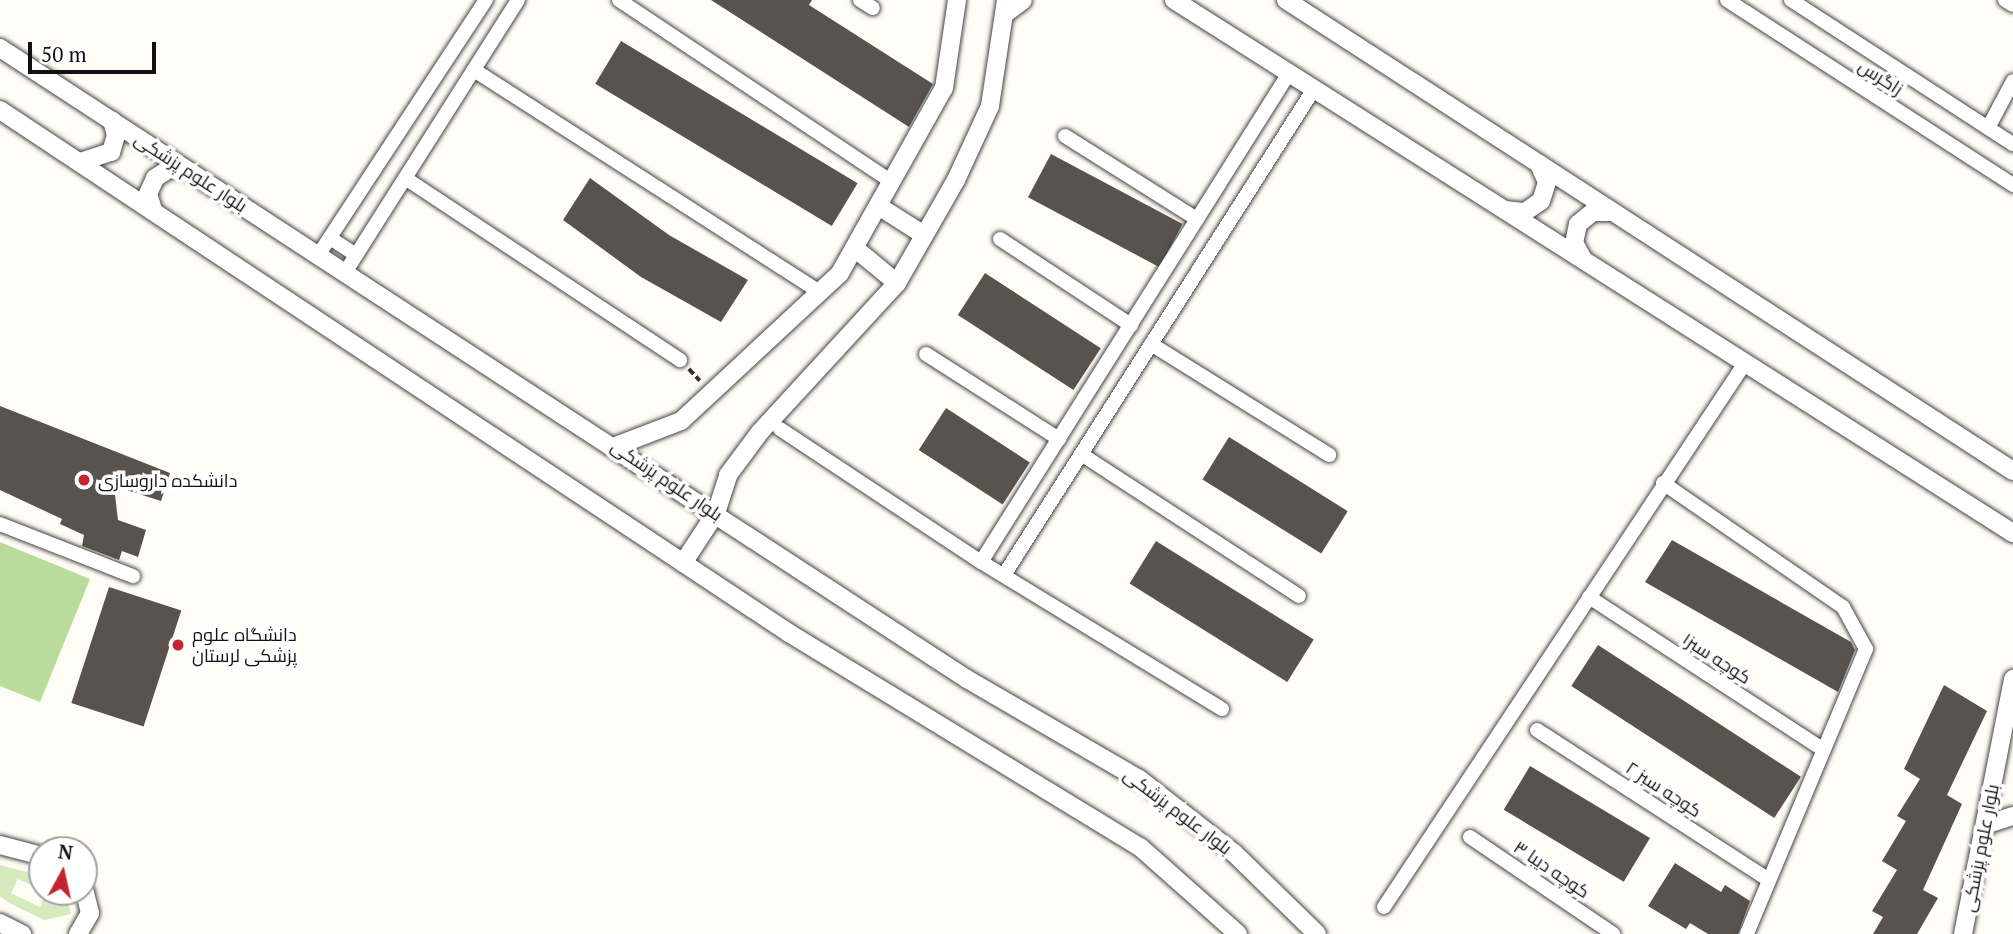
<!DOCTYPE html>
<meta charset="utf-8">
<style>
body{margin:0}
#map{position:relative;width:2013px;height:934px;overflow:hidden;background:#fffdf5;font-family:"PT Serif",Cairo,serif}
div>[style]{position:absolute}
.green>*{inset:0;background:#d5ebbd}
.forest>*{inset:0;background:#b9dc9c}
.building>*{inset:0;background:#5a524d;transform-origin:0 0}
.path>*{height:3.5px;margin-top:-1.75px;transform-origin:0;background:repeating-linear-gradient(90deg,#333 0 7px,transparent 0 10.5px)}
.roads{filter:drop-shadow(0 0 2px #444) drop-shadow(0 0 2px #444)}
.minor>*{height:14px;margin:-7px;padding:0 7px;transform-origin:7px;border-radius:7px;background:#fff}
.tertiary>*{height:18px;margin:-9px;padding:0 9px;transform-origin:9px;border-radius:9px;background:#fff}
.dots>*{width:19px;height:19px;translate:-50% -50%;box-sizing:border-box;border:4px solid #fff;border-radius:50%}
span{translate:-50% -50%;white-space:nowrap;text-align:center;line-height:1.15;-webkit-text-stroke:7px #fff;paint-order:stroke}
.street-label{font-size:18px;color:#111}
.poi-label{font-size:18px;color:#111}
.left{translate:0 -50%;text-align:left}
.north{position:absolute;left:28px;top:836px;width:70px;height:70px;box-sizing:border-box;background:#fff;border:2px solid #a0a0a0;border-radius:50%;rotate:8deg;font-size:19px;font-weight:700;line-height:28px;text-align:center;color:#111}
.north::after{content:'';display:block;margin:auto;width:24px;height:32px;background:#c4262e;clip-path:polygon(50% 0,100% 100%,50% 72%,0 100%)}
.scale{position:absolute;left:28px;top:42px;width:128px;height:32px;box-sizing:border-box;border:4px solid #111;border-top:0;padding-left:9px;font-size:21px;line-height:24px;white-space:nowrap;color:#111;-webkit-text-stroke:5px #fff;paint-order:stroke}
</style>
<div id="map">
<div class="green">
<div style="clip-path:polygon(0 865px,42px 876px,42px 890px,18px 879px,11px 893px,40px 907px,46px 892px,66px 892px,71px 914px,44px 920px,9px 903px,0 896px)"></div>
</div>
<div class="forest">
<div style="clip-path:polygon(0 542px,90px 579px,40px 702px,0 686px)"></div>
</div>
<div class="building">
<div style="clip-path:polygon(711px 0,812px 0,809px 5px,933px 84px,909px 127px)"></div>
<div style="left:621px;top:41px;width:276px;height:50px;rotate:31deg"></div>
<div style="left:1051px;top:154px;width:149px;height:49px;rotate:28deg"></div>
<div style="clip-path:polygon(590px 178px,669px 235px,748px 280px,721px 322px,641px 277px,563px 220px)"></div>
<div style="left:985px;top:273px;width:138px;height:50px;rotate:33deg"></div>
<div style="clip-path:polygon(0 406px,170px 473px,161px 501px,114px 486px,118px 520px,146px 530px,138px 557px,122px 551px,119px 560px,82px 546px,84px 535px,60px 524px,62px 519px,0 490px)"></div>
<div style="left:946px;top:408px;width:100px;height:50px;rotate:33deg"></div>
<div style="left:1229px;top:437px;width:140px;height:50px;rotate:32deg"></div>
<div style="clip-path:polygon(1672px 540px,1851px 642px,1855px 650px,1838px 692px,1645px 582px)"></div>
<div style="left:1156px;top:541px;width:186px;height:50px;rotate:32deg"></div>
<div style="left:109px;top:587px;width:76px;height:122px;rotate:18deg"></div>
<div style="left:1598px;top:645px;width:242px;height:49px;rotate:33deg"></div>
<div style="clip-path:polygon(1944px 685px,1987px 711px,1947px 795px,1962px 804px,1923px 890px,1938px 898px,1917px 934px,1873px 934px,1883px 917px,1872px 911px,1897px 870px,1882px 861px,1906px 821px,1897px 816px,1920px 779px,1904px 769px)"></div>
<div style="left:1530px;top:766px;width:140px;height:51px;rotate:31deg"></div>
<div style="clip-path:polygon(1675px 863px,1721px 892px,1725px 885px,1750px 901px,1738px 934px,1708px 934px,1690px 923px,1686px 929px,1648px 906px)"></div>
</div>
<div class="path">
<div style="left:689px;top:369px;width:16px;rotate:47deg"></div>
</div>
<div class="roads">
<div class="minor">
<div style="left:619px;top:0;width:329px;rotate:33.7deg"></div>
<div style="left:860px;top:0;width:15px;rotate:32deg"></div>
<div style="left:1727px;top:0;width:341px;rotate:32.9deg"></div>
<div style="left:1791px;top:0;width:265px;rotate:33deg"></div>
<div style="left:2005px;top:0;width:9px;rotate:32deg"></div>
<div style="left:474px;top:70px;width:411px;rotate:32.7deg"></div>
<div style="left:1988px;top:128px;width:53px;rotate:-62deg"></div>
<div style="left:1065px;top:136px;width:156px;rotate:32.2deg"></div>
<div style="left:405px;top:178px;width:330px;rotate:33.5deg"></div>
<div style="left:330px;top:238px;width:31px;rotate:33deg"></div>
<div style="left:1000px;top:239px;width:157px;rotate:33.3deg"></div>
<div style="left:319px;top:254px;width:304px;rotate:-56.7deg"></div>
<div style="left:346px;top:271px;width:321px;rotate:-57.6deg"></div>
<div style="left:1151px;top:344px;width:210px;rotate:31.9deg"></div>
<div style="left:926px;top:354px;width:158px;rotate:32.6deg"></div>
<div style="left:780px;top:429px;width:241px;rotate:33.5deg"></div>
<div style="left:1081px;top:454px;width:260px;rotate:33.1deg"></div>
<div style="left:1663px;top:483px;width:219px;rotate:34.6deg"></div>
<div style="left:1843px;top:607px;width:48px;rotate:61.3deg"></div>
<div style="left:1866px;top:649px;width:309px;rotate:112.7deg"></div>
<div style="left:0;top:524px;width:143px;rotate:21.4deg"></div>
<div style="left:1004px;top:575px;width:576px;rotate:-57.47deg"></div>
<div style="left:1589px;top:597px;width:280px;rotate:33.1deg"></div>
<div style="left:1222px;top:709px;width:282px;rotate:-148.6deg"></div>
<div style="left:981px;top:562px;width:578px;rotate:-57.79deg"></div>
<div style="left:1537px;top:730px;width:276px;rotate:32.9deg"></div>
<div style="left:1470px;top:837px;width:173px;rotate:34.1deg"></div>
<div style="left:1384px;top:907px;width:653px;rotate:-56.43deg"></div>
</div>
<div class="tertiary">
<div style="left:1174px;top:0;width:994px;rotate:32.43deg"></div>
<div style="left:1286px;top:0;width:866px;rotate:32.94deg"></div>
<div style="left:1006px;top:13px;width:21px;rotate:-37deg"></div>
<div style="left:0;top:48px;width:1155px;rotate:33.13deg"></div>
<div style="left:967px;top:679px;width:199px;rotate:30.2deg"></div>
<div style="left:1139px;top:779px;width:120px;rotate:37.9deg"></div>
<div style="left:1234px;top:853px;width:116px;rotate:44.3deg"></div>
<div style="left:0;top:110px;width:947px;rotate:33.54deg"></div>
<div style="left:789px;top:633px;width:411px;rotate:31.4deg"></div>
<div style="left:1140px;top:847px;width:131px;rotate:41.6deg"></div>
<div style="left:80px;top:162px;width:33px;rotate:-18deg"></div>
<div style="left:111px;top:152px;width:17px;rotate:-73deg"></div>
<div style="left:116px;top:136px;width:16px;rotate:-104deg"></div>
<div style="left:880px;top:207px;width:52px;rotate:32.5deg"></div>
<div style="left:153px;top:210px;width:17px;rotate:-107deg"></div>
<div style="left:148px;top:194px;width:17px;rotate:-66deg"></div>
<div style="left:155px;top:178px;width:17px;rotate:-33deg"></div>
<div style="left:169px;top:169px;width:17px;rotate:3deg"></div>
<div style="left:1505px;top:210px;width:20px;rotate:6deg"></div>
<div style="left:1525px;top:212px;width:19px;rotate:-35deg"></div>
<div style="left:1541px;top:201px;width:20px;rotate:-72deg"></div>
<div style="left:1547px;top:182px;width:20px;rotate:-114deg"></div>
<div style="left:857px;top:250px;width:52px;rotate:39.5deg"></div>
<div style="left:1583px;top:259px;width:18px;rotate:-119deg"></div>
<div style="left:1574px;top:243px;width:19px;rotate:-78deg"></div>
<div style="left:1578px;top:224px;width:19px;rotate:-39deg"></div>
<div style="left:1593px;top:212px;width:20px"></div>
<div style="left:616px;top:446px;width:70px;rotate:-21deg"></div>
<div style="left:681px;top:421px;width:217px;rotate:-42.9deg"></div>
<div style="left:840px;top:273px;width:212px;rotate:-60.7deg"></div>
<div style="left:944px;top:88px;width:89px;rotate:-81.6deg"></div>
<div style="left:683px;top:563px;width:60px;rotate:-56.6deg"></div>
<div style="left:716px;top:513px;width:40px;rotate:-72deg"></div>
<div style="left:728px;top:475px;width:54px;rotate:-53.3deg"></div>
<div style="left:760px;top:432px;width:202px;rotate:-47.4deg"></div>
<div style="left:897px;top:283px;width:119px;rotate:-60.2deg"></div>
<div style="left:956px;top:180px;width:81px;rotate:-65.3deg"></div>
<div style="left:990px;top:106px;width:107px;rotate:-81.4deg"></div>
<div style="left:1985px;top:825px;width:29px;rotate:-18deg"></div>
<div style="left:0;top:845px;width:43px;rotate:14.7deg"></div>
<div style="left:0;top:923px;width:25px;rotate:27deg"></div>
<div style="left:78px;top:934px;width:24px;rotate:-60deg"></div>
<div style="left:90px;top:913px;width:25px;rotate:-104deg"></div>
<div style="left:1963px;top:934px;width:260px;rotate:-78.9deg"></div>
</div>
</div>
<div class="dots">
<div style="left:84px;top:480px;background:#c4262e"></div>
<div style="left:178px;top:645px;background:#c4262e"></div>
</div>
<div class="street-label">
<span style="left:1881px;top:77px;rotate:33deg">زاگرس</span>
<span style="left:191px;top:172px;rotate:33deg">بلوار علوم پزشکی</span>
<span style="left:667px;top:480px;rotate:34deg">بلوار علوم پزشکی</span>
<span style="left:1717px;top:658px;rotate:33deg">کوچه سبز۱</span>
<span style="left:1664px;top:789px;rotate:33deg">کوچه سبز ۲</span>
<span style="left:1178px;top:811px;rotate:37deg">بلوار علوم پزشکی</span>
<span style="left:1980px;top:848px;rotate:-79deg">بلوار علوم پزشکی</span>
<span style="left:1552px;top:869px;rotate:34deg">کوچه دیبا ۳</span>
</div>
<div class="poi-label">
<span class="left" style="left:98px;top:480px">دانشکده داروسازی</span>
<span class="left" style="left:192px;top:645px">دانشگاه علوم<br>پزشکی لرستان</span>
</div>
<div class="north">N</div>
<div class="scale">50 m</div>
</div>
